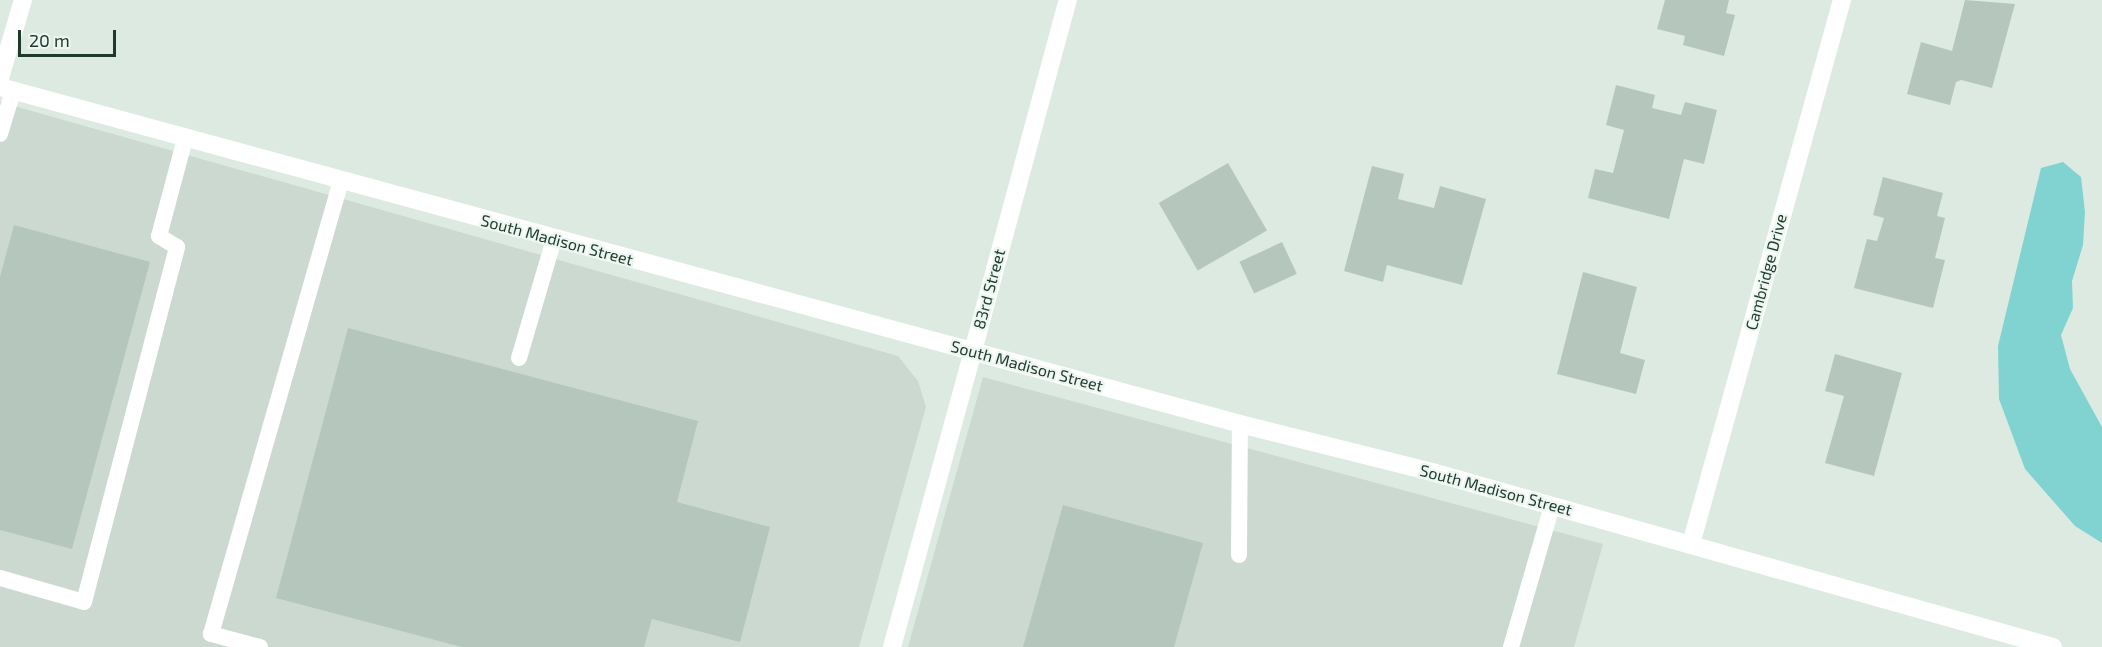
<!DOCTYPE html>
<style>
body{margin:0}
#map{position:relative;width:2102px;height:647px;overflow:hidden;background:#ddeae2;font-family:"Exo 2",sans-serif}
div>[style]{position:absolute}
.built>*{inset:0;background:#cbd9d1}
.water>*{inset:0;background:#81d3d2}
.building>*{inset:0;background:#b5c7bd;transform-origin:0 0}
.service>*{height:16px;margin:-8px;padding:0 8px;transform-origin:8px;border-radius:8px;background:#fff}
.minor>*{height:18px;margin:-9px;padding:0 9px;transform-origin:9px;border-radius:9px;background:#fff}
.tertiary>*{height:18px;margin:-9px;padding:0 9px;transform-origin:9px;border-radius:9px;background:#fff}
span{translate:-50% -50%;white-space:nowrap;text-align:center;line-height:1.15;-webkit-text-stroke:4.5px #edf6f0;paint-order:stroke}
.street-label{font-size:16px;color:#1e392e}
.scale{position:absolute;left:18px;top:30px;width:98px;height:27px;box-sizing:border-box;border:3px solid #1e392e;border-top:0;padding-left:8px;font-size:18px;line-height:21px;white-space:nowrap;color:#1e392e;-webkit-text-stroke:4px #edf6f0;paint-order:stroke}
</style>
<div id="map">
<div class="built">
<div style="clip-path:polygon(0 102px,898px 356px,918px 381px,926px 407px,859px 647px,0 647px)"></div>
<div style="clip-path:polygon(983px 377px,1603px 544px,1574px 647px,908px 647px)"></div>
</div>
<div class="water">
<div style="clip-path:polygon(2063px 162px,2081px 177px,2085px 212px,2083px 245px,2072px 281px,2073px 308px,2061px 335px,2070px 369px,2102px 427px,2102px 543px,2075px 526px,2025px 469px,1999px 399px,1998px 346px,2041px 168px)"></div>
</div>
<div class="building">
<div style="clip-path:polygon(1665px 0,1729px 0,1726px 13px,1735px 15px,1724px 56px,1683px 45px,1685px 36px,1657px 29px)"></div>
<div style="clip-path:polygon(1965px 0,2015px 4px,1992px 88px,1961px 80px,1956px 82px,1950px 105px,1907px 94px,1921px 42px,1952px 51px)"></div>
<div style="clip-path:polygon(1616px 85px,1655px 95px,1652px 108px,1681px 115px,1685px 102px,1717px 110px,1704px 164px,1684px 159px,1669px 219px,1588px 198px,1595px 169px,1613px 173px,1624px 130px,1606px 125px)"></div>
<div style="left:1228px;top:163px;width:78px;height:80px;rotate:60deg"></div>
<div style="clip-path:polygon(1372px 166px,1404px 174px,1398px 199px,1434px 208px,1440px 186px,1486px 199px,1462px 285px,1387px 265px,1383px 282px,1344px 271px)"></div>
<div style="clip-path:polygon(1883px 177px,1943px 193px,1937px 216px,1945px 218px,1935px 258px,1945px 260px,1933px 308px,1854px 288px,1867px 239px,1877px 241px,1884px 218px,1873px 215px)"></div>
<div style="clip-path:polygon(14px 225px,150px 262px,72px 549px,0 530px,0 277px)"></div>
<div style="left:1282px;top:242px;width:35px;height:47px;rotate:65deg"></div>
<div style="clip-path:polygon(1583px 272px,1637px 287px,1620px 353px,1645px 360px,1636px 394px,1557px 374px)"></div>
<div style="clip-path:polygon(348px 328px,698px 421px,677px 502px,770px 527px,740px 642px,652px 619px,644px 647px,462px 647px,276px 598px)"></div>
<div style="clip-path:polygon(1835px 354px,1902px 373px,1874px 476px,1825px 463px,1844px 396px,1825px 391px)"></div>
<div style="clip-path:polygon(1063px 505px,1203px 543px,1174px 647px,1023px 647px)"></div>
</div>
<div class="service">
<div style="left:0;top:134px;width:45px;rotate:-73.2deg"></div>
<div style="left:519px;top:358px;width:124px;rotate:-73.6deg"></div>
<div style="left:1239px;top:555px;width:131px;rotate:-89.6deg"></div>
<div style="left:0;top:578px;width:87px;rotate:15.9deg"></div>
<div style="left:84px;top:602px;width:367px;rotate:-75.3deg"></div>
<div style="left:177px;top:247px;width:21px;rotate:-149deg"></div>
<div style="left:159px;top:236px;width:100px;rotate:-75deg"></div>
<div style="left:260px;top:647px;width:51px;rotate:-165.1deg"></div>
<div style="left:211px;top:634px;width:470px;rotate:-74deg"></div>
<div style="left:1511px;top:647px;width:147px;rotate:-73.8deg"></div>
</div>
<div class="minor">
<div style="left:0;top:78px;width:81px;rotate:-73.6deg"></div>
<div style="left:1691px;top:544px;width:565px;rotate:-74.49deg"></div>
<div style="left:892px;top:647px;width:307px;rotate:-74.7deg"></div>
</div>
<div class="tertiary">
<div style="left:0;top:87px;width:1285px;rotate:15.2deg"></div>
<div style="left:1240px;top:424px;width:198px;rotate:14deg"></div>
<div style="left:1432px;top:472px;width:645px;rotate:15.74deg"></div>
<div style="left:973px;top:351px;width:364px;rotate:-74.9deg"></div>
</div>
<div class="street-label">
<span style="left:557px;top:240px;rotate:15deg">South Madison Street</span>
<span style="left:1766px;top:272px;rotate:-75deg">Cambridge Drive</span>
<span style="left:989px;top:289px;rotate:-75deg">83rd Street</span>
<span style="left:1027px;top:366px;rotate:15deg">South Madison Street</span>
<span style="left:1496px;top:490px;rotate:15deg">South Madison Street</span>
</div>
<div class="scale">20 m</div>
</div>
